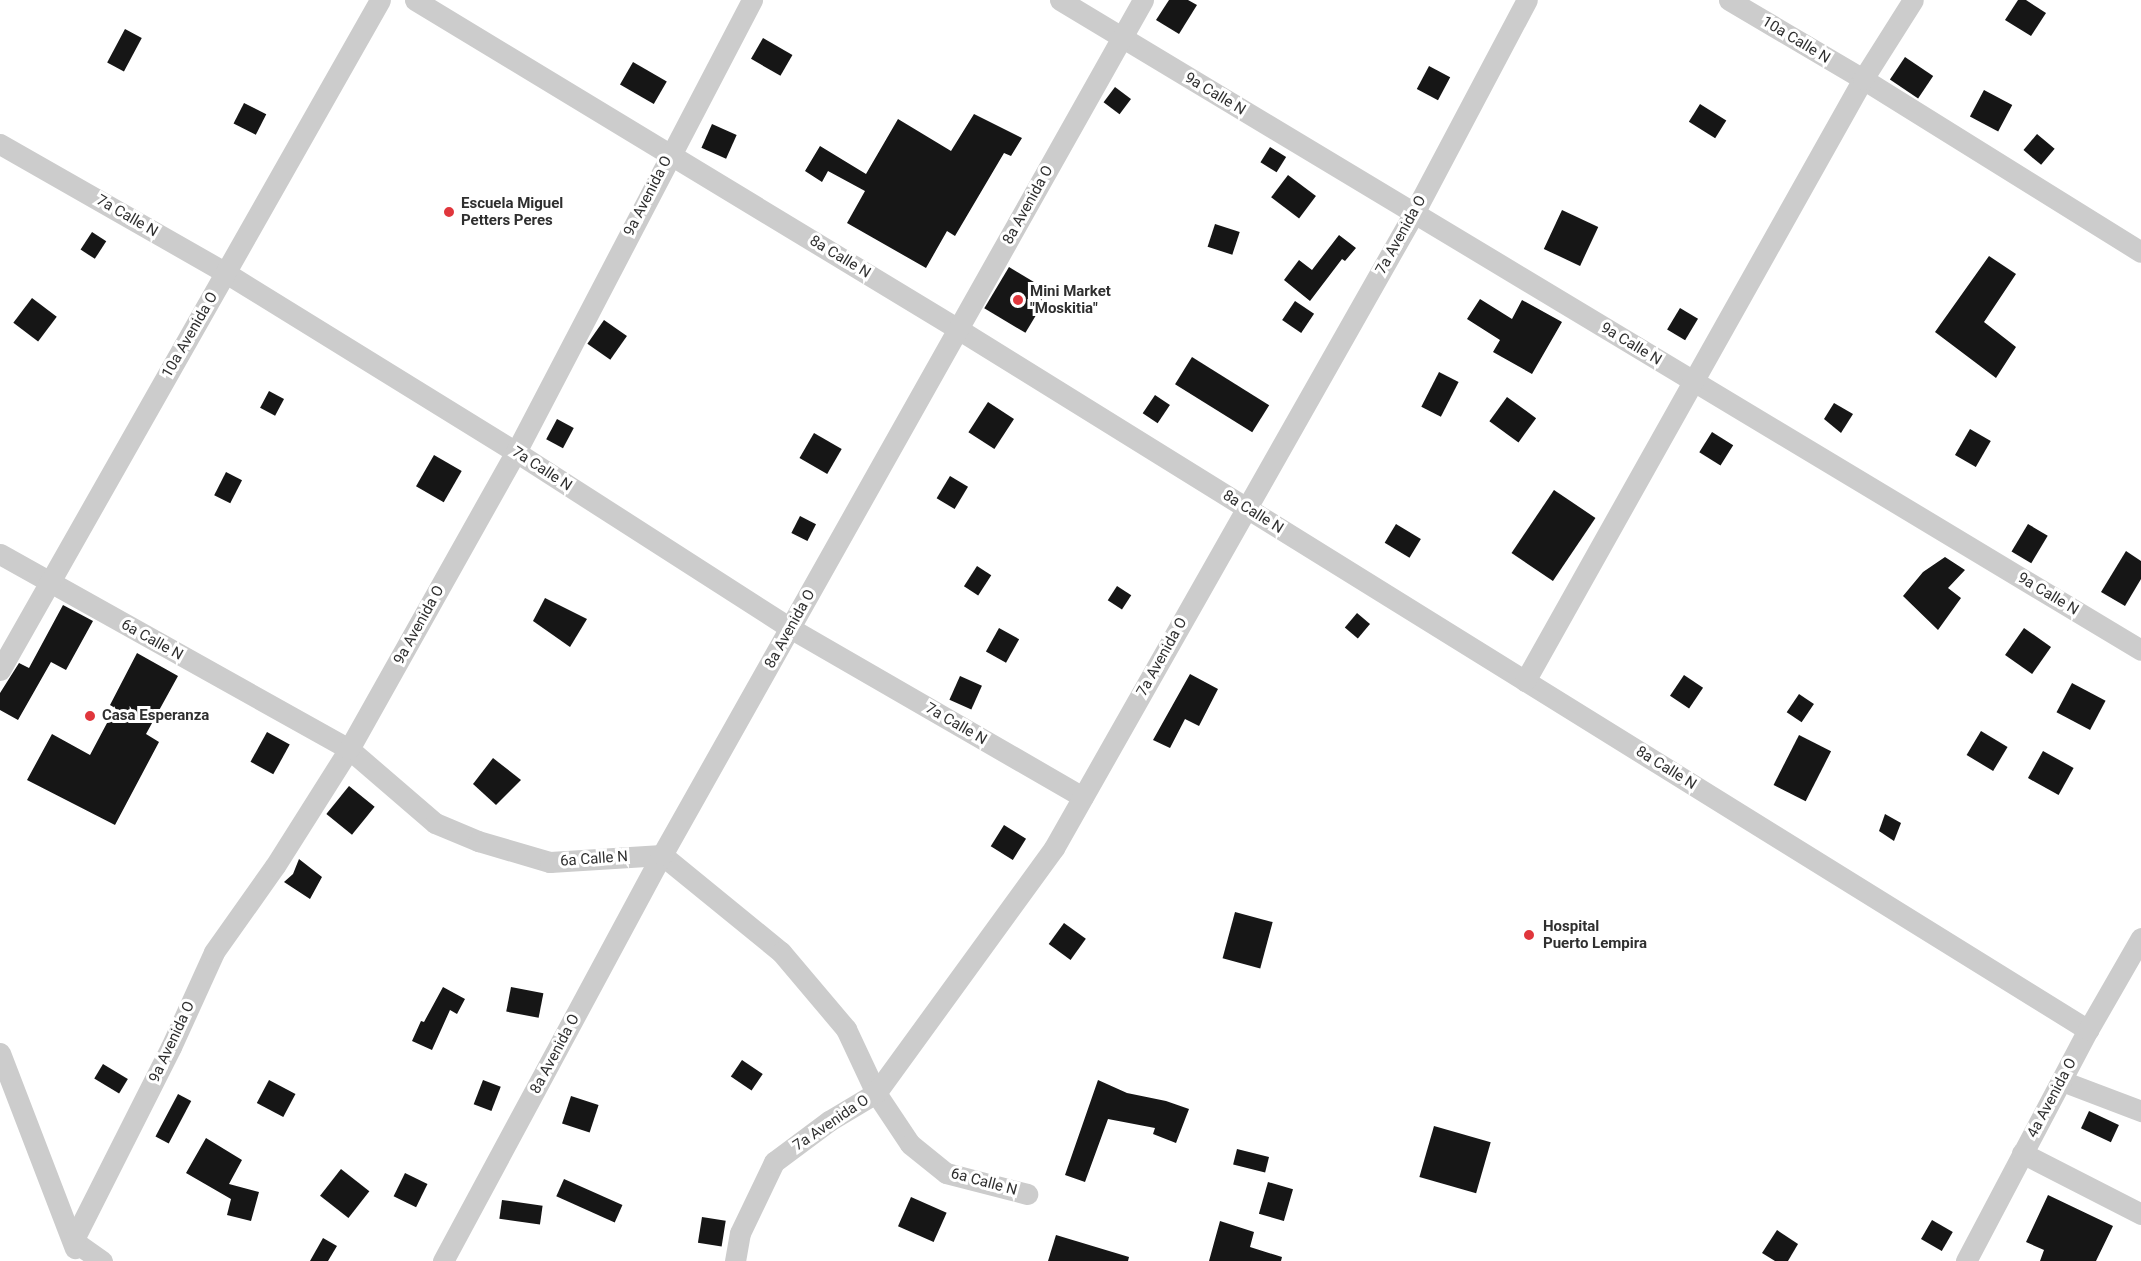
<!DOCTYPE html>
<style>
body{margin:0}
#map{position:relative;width:2141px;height:1261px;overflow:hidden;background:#fff;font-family:Roboto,sans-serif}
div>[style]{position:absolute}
.building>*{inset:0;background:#161616;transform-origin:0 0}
.minor>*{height:21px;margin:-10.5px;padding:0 10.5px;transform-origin:10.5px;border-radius:10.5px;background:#ccc}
.dots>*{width:16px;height:16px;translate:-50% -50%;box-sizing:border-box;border:3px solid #fff;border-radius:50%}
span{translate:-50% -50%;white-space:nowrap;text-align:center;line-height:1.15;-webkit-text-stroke:6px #fff;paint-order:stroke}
.street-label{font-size:15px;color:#2f2f2f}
.poi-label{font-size:15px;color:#2f2f2f;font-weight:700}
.left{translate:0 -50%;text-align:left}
</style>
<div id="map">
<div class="building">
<div style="clip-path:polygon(1169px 0,1188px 0,1197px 5px,1179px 34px,1156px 20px)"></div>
<div style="clip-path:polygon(2018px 0,2026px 0,2046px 13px,2031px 36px,2005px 20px)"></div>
<div style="left:125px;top:29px;width:19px;height:38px;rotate:28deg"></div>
<div style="left:763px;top:38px;width:34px;height:24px;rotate:30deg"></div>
<div style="left:1905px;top:57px;width:34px;height:27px;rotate:34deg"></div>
<div style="left:633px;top:62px;width:39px;height:26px;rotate:30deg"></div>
<div style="left:1429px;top:66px;width:24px;height:26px;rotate:28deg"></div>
<div style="left:1115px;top:87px;width:20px;height:19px;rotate:37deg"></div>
<div style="left:1984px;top:90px;width:32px;height:30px;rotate:28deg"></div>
<div style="left:244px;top:103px;width:25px;height:23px;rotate:27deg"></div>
<div style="left:1700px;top:104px;width:31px;height:21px;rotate:32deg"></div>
<div style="clip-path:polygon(974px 114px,1022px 138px,1011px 156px,1004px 153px,955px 236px,947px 231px,926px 268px,847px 223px,865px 191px,828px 171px,822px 182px,805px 171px,820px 146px,866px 174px,898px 119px,951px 151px)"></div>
<div style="left:712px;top:124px;width:27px;height:26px;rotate:24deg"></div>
<div style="left:2037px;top:134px;width:23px;height:21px;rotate:40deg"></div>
<div style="left:1270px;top:147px;width:19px;height:18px;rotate:32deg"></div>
<div style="left:1288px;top:175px;width:35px;height:28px;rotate:37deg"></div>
<div style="left:1562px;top:210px;width:40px;height:43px;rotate:25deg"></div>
<div style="left:1215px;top:224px;width:26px;height:24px;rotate:18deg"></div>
<div style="left:92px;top:232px;width:17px;height:21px;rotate:33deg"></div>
<div style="clip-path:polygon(1339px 235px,1356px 248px,1345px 261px,1342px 259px,1310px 301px,1284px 280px,1299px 260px,1312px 270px)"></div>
<div style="clip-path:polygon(1989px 256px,2016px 274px,1984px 322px,2016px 347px,1996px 378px,1935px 332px)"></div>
<div style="left:1009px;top:267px;width:48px;height:48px;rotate:31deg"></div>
<div style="left:32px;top:298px;width:31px;height:31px;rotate:37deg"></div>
<div style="clip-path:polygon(1480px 299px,1512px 319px,1522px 300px,1562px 322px,1532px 374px,1493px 352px,1500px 340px,1467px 319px)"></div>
<div style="left:1295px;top:301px;width:23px;height:23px;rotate:34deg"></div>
<div style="left:1680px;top:308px;width:21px;height:25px;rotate:31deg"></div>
<div style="left:604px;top:320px;width:28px;height:29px;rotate:35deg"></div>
<div style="left:1192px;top:357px;width:91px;height:32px;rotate:32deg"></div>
<div style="left:1439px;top:372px;width:22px;height:39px;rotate:27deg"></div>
<div style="left:269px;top:391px;width:17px;height:19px;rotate:28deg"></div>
<div style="left:1155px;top:395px;width:18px;height:22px;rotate:34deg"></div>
<div style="left:1507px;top:397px;width:36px;height:30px;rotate:36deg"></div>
<div style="left:988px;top:402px;width:31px;height:36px;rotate:33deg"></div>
<div style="clip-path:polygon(1834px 403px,1853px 414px,1841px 433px,1824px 419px)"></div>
<div style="left:557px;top:419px;width:19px;height:23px;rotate:28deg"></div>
<div style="left:1970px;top:429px;width:24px;height:30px;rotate:30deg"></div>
<div style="left:1712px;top:432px;width:25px;height:24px;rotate:32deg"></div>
<div style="left:814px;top:433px;width:32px;height:29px;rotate:30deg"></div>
<div style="left:434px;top:455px;width:32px;height:36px;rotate:30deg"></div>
<div style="left:226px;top:472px;width:18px;height:26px;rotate:27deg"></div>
<div style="left:950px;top:476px;width:21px;height:26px;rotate:31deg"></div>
<div style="left:1554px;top:490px;width:50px;height:76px;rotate:34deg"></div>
<div style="left:800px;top:516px;width:18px;height:19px;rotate:27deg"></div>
<div style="left:1396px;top:524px;width:29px;height:22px;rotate:31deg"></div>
<div style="left:2028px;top:524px;width:23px;height:32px;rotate:31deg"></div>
<div style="clip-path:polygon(2126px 551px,2141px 561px,2141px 579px,2125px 606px,2101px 592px)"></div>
<div style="clip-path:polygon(1945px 557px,1965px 570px,1948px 588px,1961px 598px,1938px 630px,1903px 596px,1923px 572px)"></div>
<div style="left:977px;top:566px;width:17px;height:24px;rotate:33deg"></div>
<div style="left:1117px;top:586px;width:17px;height:17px;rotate:33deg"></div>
<div style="clip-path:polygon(545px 598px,587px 619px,570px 647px,533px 621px)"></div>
<div style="clip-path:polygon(63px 605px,93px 621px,66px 670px,51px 662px,18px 720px,0 710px,0 693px,19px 663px,29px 668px)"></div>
<div style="left:1357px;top:613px;width:17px;height:19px;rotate:40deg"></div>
<div style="left:999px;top:628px;width:23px;height:27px;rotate:29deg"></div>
<div style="left:2024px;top:628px;width:33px;height:33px;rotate:35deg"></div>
<div style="clip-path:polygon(137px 653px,178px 676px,146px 734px,159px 742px,115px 825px,27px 780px,52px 734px,90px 755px,115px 708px,110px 705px)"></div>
<div style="clip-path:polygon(1190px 674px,1218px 689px,1199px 726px,1185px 719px,1170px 748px,1153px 740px)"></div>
<div style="left:1684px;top:675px;width:23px;height:25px;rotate:34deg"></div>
<div style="left:960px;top:676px;width:24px;height:26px;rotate:24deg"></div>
<div style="left:2072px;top:683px;width:38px;height:33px;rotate:28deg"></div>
<div style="left:1799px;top:694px;width:18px;height:22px;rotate:34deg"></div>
<div style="left:1981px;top:731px;width:31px;height:28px;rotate:31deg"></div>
<div style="left:267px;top:732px;width:26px;height:34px;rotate:29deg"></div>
<div style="left:1799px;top:735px;width:36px;height:56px;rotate:27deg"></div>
<div style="left:2043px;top:751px;width:35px;height:31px;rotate:29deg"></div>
<div style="clip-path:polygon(493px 758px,521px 780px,496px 805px,473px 784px)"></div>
<div style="left:349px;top:786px;width:33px;height:36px;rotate:39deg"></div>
<div style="clip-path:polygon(1885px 814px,1901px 823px,1894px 841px,1879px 831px)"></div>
<div style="left:1004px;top:825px;width:26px;height:25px;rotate:32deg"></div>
<div style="clip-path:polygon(299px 859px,322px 877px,310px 899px,284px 882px,293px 874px)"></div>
<div style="left:1235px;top:912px;width:39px;height:48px;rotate:15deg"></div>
<div style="left:1064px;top:923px;width:27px;height:26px;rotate:36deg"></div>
<div style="clip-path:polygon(443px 987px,465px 999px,457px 1014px,450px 1010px,432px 1050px,412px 1041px,421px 1021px,424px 1022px)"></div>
<div style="left:511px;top:987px;width:33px;height:25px;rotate:11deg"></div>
<div style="left:742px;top:1060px;width:25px;height:20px;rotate:34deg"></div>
<div style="left:103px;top:1064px;width:29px;height:17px;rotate:31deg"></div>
<div style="left:269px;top:1080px;width:30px;height:26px;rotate:28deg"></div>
<div style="left:483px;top:1080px;width:19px;height:26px;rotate:21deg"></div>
<div style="clip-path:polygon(1098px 1080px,1127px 1093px,1166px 1101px,1189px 1109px,1176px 1143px,1153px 1134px,1155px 1128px,1108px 1119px,1085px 1182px,1065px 1175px)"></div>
<div style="left:178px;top:1094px;width:15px;height:48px;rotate:28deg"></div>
<div style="left:571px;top:1096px;width:29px;height:29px;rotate:18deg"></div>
<div style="left:2089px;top:1111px;width:33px;height:19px;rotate:25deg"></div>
<div style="left:1434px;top:1126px;width:59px;height:53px;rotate:16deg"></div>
<div style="clip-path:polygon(206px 1138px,242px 1160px,229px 1184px,259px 1192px,251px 1221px,227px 1215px,231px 1199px,186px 1173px)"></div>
<div style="left:1237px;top:1149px;width:33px;height:16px;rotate:14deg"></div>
<div style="left:341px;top:1169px;width:36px;height:34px;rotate:38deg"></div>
<div style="left:405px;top:1173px;width:25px;height:26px;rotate:26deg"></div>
<div style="left:564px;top:1179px;width:64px;height:19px;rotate:24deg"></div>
<div style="left:1268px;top:1182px;width:26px;height:33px;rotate:16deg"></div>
<div style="clip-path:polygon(2048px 1195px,2113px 1226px,2096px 1261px,2040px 1261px,2044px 1250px,2026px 1242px)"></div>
<div style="left:911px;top:1197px;width:39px;height:32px;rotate:24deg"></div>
<div style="left:502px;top:1200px;width:41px;height:19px;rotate:8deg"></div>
<div style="left:702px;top:1217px;width:24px;height:26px;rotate:9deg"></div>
<div style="left:1932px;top:1220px;width:24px;height:22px;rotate:30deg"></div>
<div style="clip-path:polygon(1220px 1221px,1254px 1232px,1250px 1247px,1282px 1257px,1281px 1261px,1209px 1261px)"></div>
<div style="clip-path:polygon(1777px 1230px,1798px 1244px,1788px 1261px,1775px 1261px,1762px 1253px)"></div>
<div style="clip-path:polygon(1056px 1235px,1129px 1257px,1128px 1261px,1048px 1261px)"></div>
<div style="clip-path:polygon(323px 1238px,337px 1246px,328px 1261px,310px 1261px)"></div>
</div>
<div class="minor">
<div style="left:415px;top:0;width:635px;rotate:31.21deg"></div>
<div style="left:958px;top:329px;width:1330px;rotate:31.81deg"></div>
<div style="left:1060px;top:0;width:1261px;rotate:31.02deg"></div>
<div style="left:1729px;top:0;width:156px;rotate:30.5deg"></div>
<div style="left:1863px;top:79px;width:327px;rotate:31.9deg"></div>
<div style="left:0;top:144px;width:260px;rotate:29.7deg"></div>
<div style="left:226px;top:273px;width:341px;rotate:31.7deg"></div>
<div style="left:516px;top:452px;width:326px;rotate:32.7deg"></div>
<div style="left:790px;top:628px;width:338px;rotate:30deg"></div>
<div style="left:0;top:554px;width:400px;rotate:29.2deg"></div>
<div style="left:349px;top:749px;width:113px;rotate:40.7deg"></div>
<div style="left:435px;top:823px;width:47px;rotate:22.7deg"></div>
<div style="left:478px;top:841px;width:75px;rotate:16.3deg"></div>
<div style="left:550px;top:862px;width:112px;rotate:-3.6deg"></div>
<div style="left:662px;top:855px;width:154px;rotate:39.2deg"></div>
<div style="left:781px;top:952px;width:101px;rotate:49.8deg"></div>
<div style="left:846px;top:1029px;width:71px;rotate:64.9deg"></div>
<div style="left:876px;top:1093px;width:61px;rotate:56.3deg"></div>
<div style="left:910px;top:1144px;width:46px;rotate:38.9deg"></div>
<div style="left:946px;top:1173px;width:84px;rotate:14.5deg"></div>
<div style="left:0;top:670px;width:770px;rotate:-60.44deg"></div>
<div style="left:1525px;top:681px;width:690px;rotate:-60.69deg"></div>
<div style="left:1863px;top:79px;width:93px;rotate:-57.7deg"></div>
<div style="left:0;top:1053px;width:209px;rotate:69deg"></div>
<div style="left:2062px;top:1081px;width:85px;rotate:20.8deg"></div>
<div style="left:2022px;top:1153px;width:134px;rotate:27.1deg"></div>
<div style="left:102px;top:1261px;width:35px;rotate:-145deg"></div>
<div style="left:73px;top:1241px;width:217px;rotate:-63.2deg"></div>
<div style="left:171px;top:1047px;width:104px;rotate:-65.6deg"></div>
<div style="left:214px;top:952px;width:105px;rotate:-54.7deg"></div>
<div style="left:275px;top:866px;width:138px;rotate:-57.7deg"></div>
<div style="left:349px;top:749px;width:341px;rotate:-60.7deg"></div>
<div style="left:516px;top:452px;width:510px;rotate:-62.43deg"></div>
<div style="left:443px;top:1261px;width:461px;rotate:-61.7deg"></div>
<div style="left:662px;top:855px;width:981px;rotate:-60.64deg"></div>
<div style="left:735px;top:1261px;width:28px;rotate:-80deg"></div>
<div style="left:740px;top:1233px;width:79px;rotate:-64.4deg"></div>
<div style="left:774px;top:1162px;width:69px;rotate:-36.7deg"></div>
<div style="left:829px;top:1121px;width:55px;rotate:-30.8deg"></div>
<div style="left:876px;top:1093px;width:303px;rotate:-54deg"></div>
<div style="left:1054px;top:848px;width:730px;rotate:-60.45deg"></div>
<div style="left:1414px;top:213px;width:241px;rotate:-62.1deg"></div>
<div style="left:1966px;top:1261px;width:261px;rotate:-62.2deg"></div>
<div style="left:2088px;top:1030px;width:106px;rotate:-60.1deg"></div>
</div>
<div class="dots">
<div style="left:449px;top:212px;background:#e0363c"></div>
<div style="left:1018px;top:300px;background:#e0363c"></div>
<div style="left:90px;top:716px;background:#e0363c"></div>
<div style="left:1529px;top:935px;background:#e0363c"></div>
</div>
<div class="street-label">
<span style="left:1796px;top:40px;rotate:31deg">10a Calle N</span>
<span style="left:1215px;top:94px;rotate:31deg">9a Calle N</span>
<span style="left:648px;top:196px;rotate:-63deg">9a Avenida O</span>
<span style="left:1028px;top:205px;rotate:-61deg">8a Avenida O</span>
<span style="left:127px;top:216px;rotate:30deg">7a Calle N</span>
<span style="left:1401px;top:235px;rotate:-61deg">7a Avenida O</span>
<span style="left:840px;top:257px;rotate:31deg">8a Calle N</span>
<span style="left:190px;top:335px;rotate:-60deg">10a Avenida O</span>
<span style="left:1631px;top:344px;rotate:31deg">9a Calle N</span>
<span style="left:542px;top:469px;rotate:33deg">7a Calle N</span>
<span style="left:1253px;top:512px;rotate:32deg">8a Calle N</span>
<span style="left:2048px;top:594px;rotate:31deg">9a Calle N</span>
<span style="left:419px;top:625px;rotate:-61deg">9a Avenida O</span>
<span style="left:790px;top:629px;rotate:-61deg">8a Avenida O</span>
<span style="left:152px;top:640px;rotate:29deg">6a Calle N</span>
<span style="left:1162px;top:657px;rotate:-61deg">7a Avenida O</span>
<span style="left:956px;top:724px;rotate:30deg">7a Calle N</span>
<span style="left:1666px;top:768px;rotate:32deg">8a Calle N</span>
<span style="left:594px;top:859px;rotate:-4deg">6a Calle N</span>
<span style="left:172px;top:1042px;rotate:-65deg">9a Avenida O</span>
<span style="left:555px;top:1054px;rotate:-62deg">8a Avenida O</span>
<span style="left:2052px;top:1098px;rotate:-62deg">4a Avenida O</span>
<span style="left:831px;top:1123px;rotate:-34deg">7a Avenida O</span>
<span style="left:984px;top:1182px;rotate:15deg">6a Calle N</span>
</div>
<div class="poi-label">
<span class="left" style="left:461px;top:212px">Escuela Miguel<br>Petters Peres</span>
<span class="left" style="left:1030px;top:300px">Mini Market<br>"Moskitia"</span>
<span class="left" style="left:102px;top:716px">Casa Esperanza</span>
<span class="left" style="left:1543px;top:935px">Hospital<br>Puerto Lempira</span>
</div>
</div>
